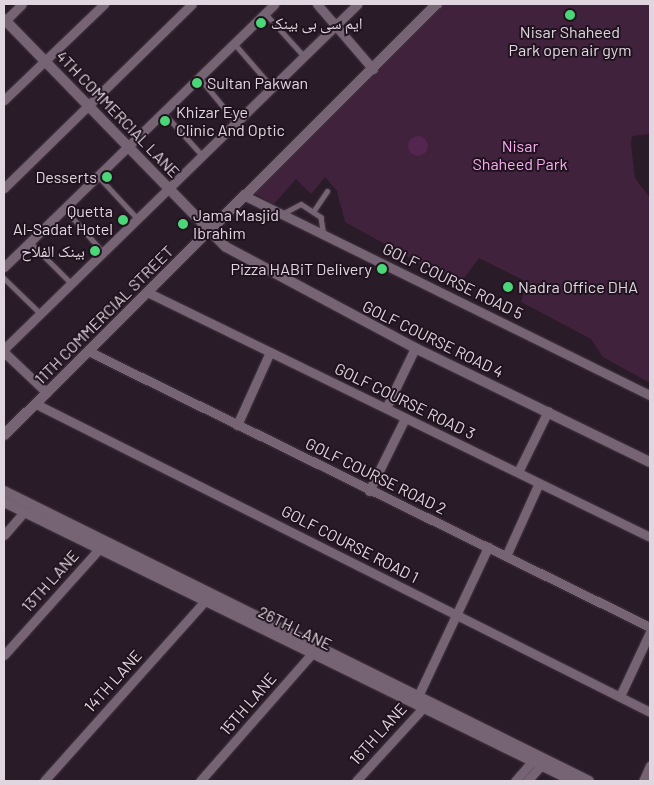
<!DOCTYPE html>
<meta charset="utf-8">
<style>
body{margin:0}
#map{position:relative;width:654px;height:785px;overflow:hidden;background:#2a1b28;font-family:Barlow,"Noto Naskh Arabic",sans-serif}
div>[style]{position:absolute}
.green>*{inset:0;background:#40223d}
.water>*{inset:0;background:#53254f}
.round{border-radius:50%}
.roads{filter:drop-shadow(0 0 1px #433742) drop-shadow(0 0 1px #433742)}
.service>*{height:4.5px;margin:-2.25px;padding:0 2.25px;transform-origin:2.25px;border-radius:2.25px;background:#766474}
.minor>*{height:9px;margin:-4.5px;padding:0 4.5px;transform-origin:4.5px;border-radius:4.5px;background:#766474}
.tertiary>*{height:10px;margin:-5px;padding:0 5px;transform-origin:5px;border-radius:5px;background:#766474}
.dots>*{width:14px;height:14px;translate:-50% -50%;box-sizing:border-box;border:2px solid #20121e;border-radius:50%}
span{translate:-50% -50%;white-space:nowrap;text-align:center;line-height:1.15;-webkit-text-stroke:4px #20121e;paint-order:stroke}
.poi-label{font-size:16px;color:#e0d6df}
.left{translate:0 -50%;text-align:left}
.right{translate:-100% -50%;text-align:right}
.street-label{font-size:16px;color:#e0d6df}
.park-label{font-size:16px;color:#f7adf0}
.frame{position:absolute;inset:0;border:5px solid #e0d6df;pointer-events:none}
</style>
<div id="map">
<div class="green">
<div style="clip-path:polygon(443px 4px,650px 4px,650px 134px,632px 136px,631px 145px,635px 178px,650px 198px,650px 383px,603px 357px,591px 339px,521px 302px,527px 282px,479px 258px,459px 285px,345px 222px,337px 191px,325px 177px,311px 194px,296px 179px,274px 204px,252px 192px)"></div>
</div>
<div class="water">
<div class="round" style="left:408px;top:136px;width:20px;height:20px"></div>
</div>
<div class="roads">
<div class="service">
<div style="left:265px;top:13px;width:58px;rotate:47.8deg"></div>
<div style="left:234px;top:43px;width:58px;rotate:49.2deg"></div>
<div style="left:199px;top:77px;width:58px;rotate:50.6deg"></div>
<div style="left:163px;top:112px;width:58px;rotate:47.8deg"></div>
<div style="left:98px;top:176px;width:57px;rotate:47.1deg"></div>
<div style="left:64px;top:208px;width:59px;rotate:48.4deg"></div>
<div style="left:313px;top:212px;width:25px;rotate:-56deg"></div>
<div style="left:282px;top:214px;width:21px;rotate:-28deg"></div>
<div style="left:301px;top:204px;width:24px;rotate:33deg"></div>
<div style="left:321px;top:217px;width:18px;rotate:81deg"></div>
<div style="left:30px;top:242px;width:58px;rotate:45deg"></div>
<div style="left:4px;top:278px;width:50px;rotate:44.2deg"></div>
</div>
<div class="minor">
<div style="left:317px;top:4px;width:86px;rotate:49.3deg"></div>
<div style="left:4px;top:22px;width:25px;rotate:-45deg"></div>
<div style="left:4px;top:100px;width:139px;rotate:-43.8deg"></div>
<div style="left:4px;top:188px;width:263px;rotate:-44.4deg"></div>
<div style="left:243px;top:195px;width:453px;rotate:26.2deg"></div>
<div style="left:4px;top:267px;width:377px;rotate:-44.2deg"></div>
<div style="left:147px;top:292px;width:559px;rotate:25.97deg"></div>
<div style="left:4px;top:349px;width:494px;rotate:-44.3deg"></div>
<div style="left:88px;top:351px;width:626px;rotate:26.16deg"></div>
<div style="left:4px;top:352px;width:59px;rotate:43.6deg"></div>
<div style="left:36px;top:404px;width:687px;rotate:26.64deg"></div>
<div style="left:386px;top:408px;width:67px;rotate:-64.2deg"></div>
<div style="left:237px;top:425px;width:80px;rotate:-65.7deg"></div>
<div style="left:518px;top:472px;width:68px;rotate:-63.8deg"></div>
<div style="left:369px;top:491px;width:81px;rotate:-63.7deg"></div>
<div style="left:4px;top:535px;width:30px;rotate:-49deg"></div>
<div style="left:506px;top:556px;width:80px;rotate:-65.7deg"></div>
<div style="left:4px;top:655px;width:142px;rotate:-48.1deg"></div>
<div style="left:418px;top:696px;width:165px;rotate:-64.8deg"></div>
<div style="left:620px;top:696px;width:71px;rotate:-64.9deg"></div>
<div style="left:44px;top:781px;width:241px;rotate:-48.2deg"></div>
<div style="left:200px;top:781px;width:176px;rotate:-48.7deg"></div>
<div style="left:356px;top:781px;width:99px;rotate:-47.5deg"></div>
<div style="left:515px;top:781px;width:32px;rotate:-49deg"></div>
<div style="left:527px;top:781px;width:25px;rotate:-48deg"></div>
<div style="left:643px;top:781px;width:17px;rotate:-66deg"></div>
</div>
<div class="tertiary">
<div style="left:4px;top:19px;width:318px;rotate:45.8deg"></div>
<div style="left:226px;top:247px;width:214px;rotate:28.1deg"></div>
<div style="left:415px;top:348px;width:261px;rotate:25.9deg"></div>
<div style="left:4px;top:435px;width:611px;rotate:-44.87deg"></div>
<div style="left:4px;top:491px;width:653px;rotate:26.37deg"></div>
<div style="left:4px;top:502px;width:634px;rotate:26.12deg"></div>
</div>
</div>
<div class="dots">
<div style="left:570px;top:15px;background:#4bd677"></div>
<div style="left:261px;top:23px;background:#4bd677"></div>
<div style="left:197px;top:83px;background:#4bd677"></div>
<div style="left:165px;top:121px;background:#4bd677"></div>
<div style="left:107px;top:177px;background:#4bd677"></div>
<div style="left:123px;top:220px;background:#4bd677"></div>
<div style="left:183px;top:224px;background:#4bd677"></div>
<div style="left:95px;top:251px;background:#4bd677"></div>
<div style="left:382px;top:269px;background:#4bd677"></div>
<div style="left:508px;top:287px;background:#4bd677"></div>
</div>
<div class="poi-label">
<span class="left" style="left:271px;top:23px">ایم سی بی بینک</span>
<span style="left:570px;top:41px">Nisar Shaheed<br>Park open air gym</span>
<span class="left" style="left:207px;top:83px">Sultan Pakwan</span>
<span class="left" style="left:176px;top:121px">Khizar Eye<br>Clinic And Optic</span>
<span class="right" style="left:97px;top:177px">Desserts</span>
<span class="right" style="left:113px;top:220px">Quetta<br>Al-Sadat Hotel</span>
<span class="left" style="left:193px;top:224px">Jama Masjid<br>Ibrahim</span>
<span class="right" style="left:85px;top:251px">بینک الفلاح</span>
<span class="right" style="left:372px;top:269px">Pizza HABiT Delivery</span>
<span class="left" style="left:518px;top:287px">Nadra Office DHA</span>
</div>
<div class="street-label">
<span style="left:118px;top:114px;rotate:46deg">4TH COMMERCIAL LANE</span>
<span style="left:453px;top:281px;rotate:26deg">GOLF COURSE ROAD 5</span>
<span style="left:104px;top:315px;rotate:-45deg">11TH COMMERCIAL STREET</span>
<span style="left:433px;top:339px;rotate:26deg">GOLF COURSE ROAD 4</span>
<span style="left:405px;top:401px;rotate:26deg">GOLF COURSE ROAD 3</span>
<span style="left:376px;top:476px;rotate:26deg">GOLF COURSE ROAD 2</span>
<span style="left:350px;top:544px;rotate:27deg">GOLF COURSE ROAD 1</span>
<span style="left:50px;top:581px;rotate:-48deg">13TH LANE</span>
<span style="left:295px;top:628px;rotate:26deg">26TH LANE</span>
<span style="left:113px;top:681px;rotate:-48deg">14TH LANE</span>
<span style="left:248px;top:704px;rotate:-49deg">15TH LANE</span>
<span style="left:378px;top:734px;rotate:-48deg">16TH LANE</span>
</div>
<div class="park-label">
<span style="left:520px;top:155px">Nisar<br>Shaheed Park</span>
</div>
<div class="frame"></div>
</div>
